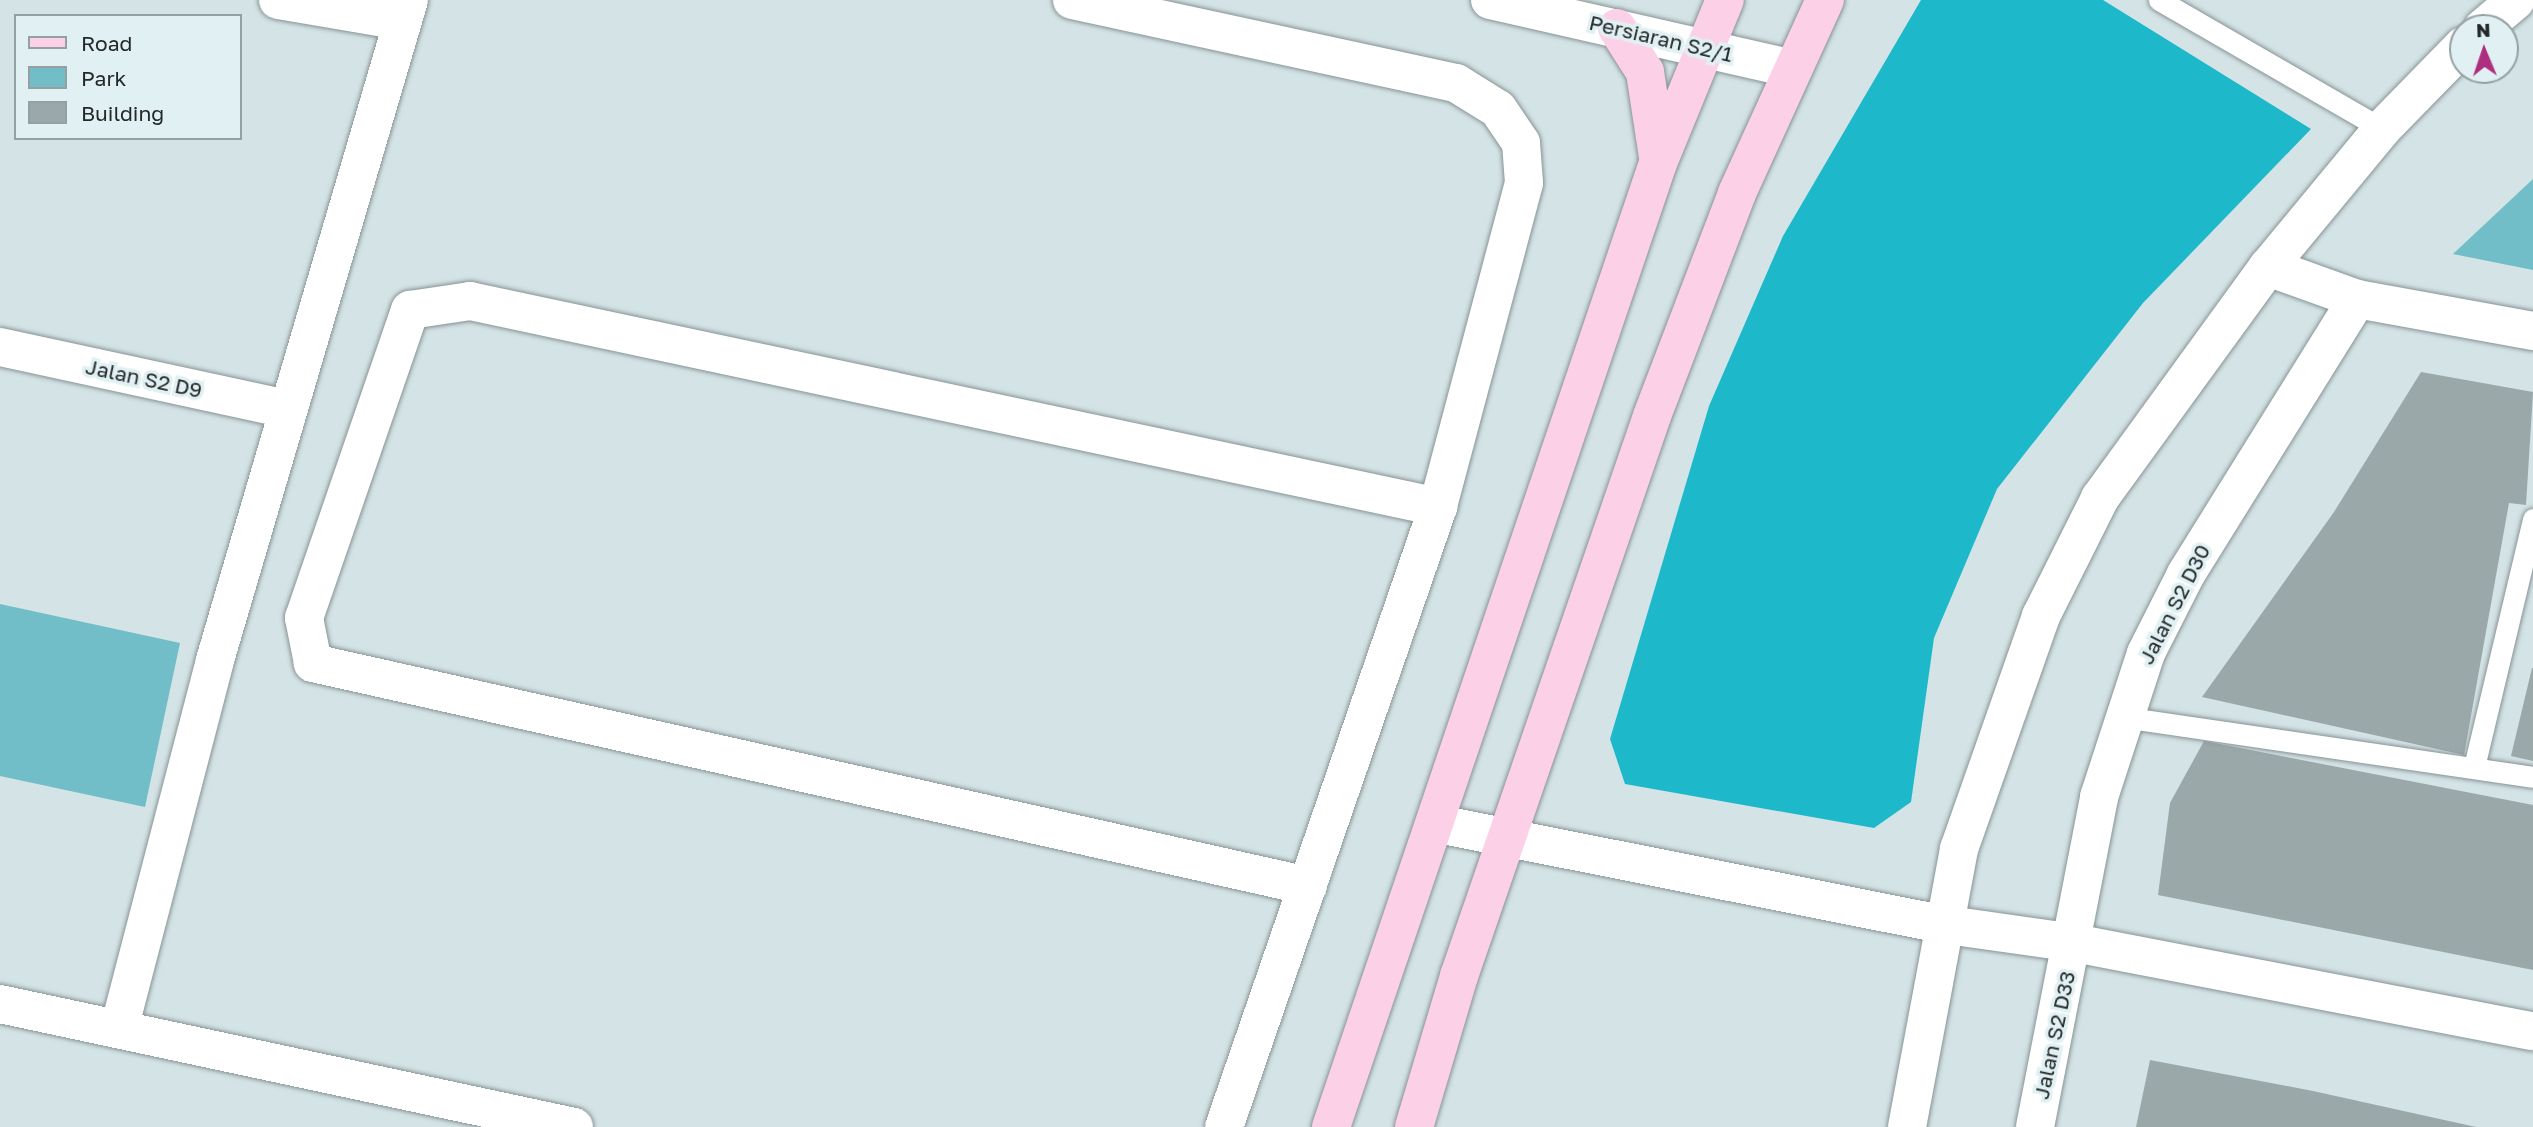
<!DOCTYPE html>
<style>
body{margin:0}
#map{position:relative;width:2533px;height:1127px;overflow:hidden;background:#d4e3e5;font-family:"Golos Text",sans-serif}
div>[style]{position:absolute}
.green>*{inset:0;background:#71bec8}
.forest>*{inset:0;background:#1db9ca}
.building>*{inset:0;background:#9aa8aa}
.roads{filter:drop-shadow(0 0 2px #879496) drop-shadow(0 0 2px #879496)}
.service>*{height:21px;margin:-10.5px;padding:0 10.5px;transform-origin:10.5px;border-radius:10.5px;background:#fff}
.minor>*{height:38px;margin:-19px;padding:0 19px;transform-origin:19px;border-radius:19px;background:#fff}
.tertiary>*{height:38px;margin:-19px;padding:0 19px;transform-origin:19px;border-radius:19px;background:#fff}
.primary>*{height:38px;margin:-19px;padding:0 19px;transform-origin:19px;border-radius:19px;background:#fcd1e7}
span{translate:-50% -50%;white-space:nowrap;text-align:center;line-height:1.15;-webkit-text-stroke:7px #e1f0f2;paint-order:stroke}
.street-label{font-size:21px;color:#232829}
.legend{position:absolute;left:14px;top:14px;width:228px;height:126px;box-sizing:border-box;background:#e1f0f2;border:2px solid #95a0a2;margin:0;padding:9px 12px;list-style:none;font-size:21px;color:#232829}
.legend li{display:flex;align-items:center;gap:14px;height:35px}
.legend b{width:35px;border:2px solid #95a0a2}
.north{position:absolute;left:2449px;top:14px;width:70px;height:70px;box-sizing:border-box;background:#e1f0f2;border:2px solid #95a0a2;border-radius:50%;rotate:358deg;font-size:19px;font-weight:700;line-height:28px;text-align:center;color:#232829}
.north::after{content:'';display:block;margin:auto;width:24px;height:32px;background:#ae2f7d;clip-path:polygon(50% 0,100% 100%,50% 72%,0 100%)}
</style>
<div id="map">
<div class="green">
<div style="clip-path:polygon(2533px 179px,2533px 270px,2453px 254px)"></div>
<div style="clip-path:polygon(0 604px,180px 643px,145px 807px,0 776px)"></div>
</div>
<div class="forest">
<div style="clip-path:polygon(1921px 0,2103px 0,2311px 129px,2143px 303px,1997px 489px,1934px 638px,1911px 802px,1874px 828px,1625px 784px,1610px 739px,1709px 406px,1783px 236px)"></div>
</div>
<div class="building">
<div style="clip-path:polygon(2421px 372px,2533px 392px,2526px 505px,2509px 503px,2464px 755px,2202px 697px,2334px 512px)"></div>
<div style="clip-path:polygon(2532px 668px,2533px 668px,2533px 761px,2511px 756px)"></div>
<div style="clip-path:polygon(2204px 741px,2533px 805px,2533px 970px,2158px 895px,2170px 803px)"></div>
<div style="clip-path:polygon(2150px 1060px,2313px 1091px,2476px 1127px,2136px 1127px)"></div>
</div>
<div class="roads">
<div class="service">
<div style="left:2159px;top:0;width:258px;rotate:30deg"></div>
<div style="left:2122px;top:717px;width:415px;rotate:8.3deg"></div>
<div style="left:2474px;top:767px;width:255px;rotate:-76.6deg"></div>
</div>
<div class="minor">
<div style="left:278px;top:0;width:126px;rotate:9.6deg"></div>
<div style="left:1072px;top:0;width:393px;rotate:12.2deg"></div>
<div style="left:1456px;top:83px;width:49px;rotate:31.8deg"></div>
<div style="left:1498px;top:109px;width:41px;rotate:55.9deg"></div>
<div style="left:1521px;top:143px;width:40px;rotate:85.7deg"></div>
<div style="left:1524px;top:183px;width:335px;rotate:104.9deg"></div>
<div style="left:1438px;top:507px;width:656px;rotate:109.04deg"></div>
<div style="left:2268px;top:267px;width:95px;rotate:19.8deg"></div>
<div style="left:2357px;top:299px;width:179px;rotate:10.3deg"></div>
<div style="left:0;top:347px;width:294px;rotate:12.2deg"></div>
<div style="left:1438px;top:824px;width:513px;rotate:11.24deg"></div>
<div style="left:1941px;top:924px;width:134px;rotate:8.1deg"></div>
<div style="left:2074px;top:943px;width:467px;rotate:10.9deg"></div>
<div style="left:1308px;top:886px;width:1020px;rotate:-167.37deg"></div>
<div style="left:313px;top:663px;width:46px;rotate:-101.3deg"></div>
<div style="left:304px;top:618px;width:326px;rotate:-71deg"></div>
<div style="left:410px;top:310px;width:61px;rotate:-8.5deg"></div>
<div style="left:470px;top:301px;width:990px;rotate:12.01deg"></div>
<div style="left:0;top:1004px;width:587px;rotate:12.09deg"></div>
<div style="left:119px;top:1029px;width:381px;rotate:-75.4deg"></div>
<div style="left:215px;top:660px;width:688px;rotate:-73.62deg"></div>
<div style="left:2035px;top:1127px;width:336px;rotate:-79deg"></div>
<div style="left:2099px;top:797px;width:151px;rotate:-71.9deg"></div>
<div style="left:2146px;top:653px;width:89px;rotate:-63.1deg"></div>
<div style="left:2186px;top:574px;width:324px;rotate:-58.1deg"></div>
</div>
<div class="tertiary">
<div style="left:1490px;top:0;width:308px;rotate:12.8deg"></div>
<div style="left:2483px;top:28px;width:43px;rotate:-40.3deg"></div>
<div style="left:1907px;top:1127px;width:283px;rotate:-79.4deg"></div>
<div style="left:1959px;top:849px;width:247px;rotate:-70.6deg"></div>
<div style="left:2041px;top:616px;width:132px;rotate:-63.4deg"></div>
<div style="left:2100px;top:498px;width:286px;rotate:-54deg"></div>
<div style="left:2268px;top:267px;width:179px;rotate:-50.4deg"></div>
<div style="left:2382px;top:129px;width:116px;rotate:-45.7deg"></div>
</div>
<div class="primary">
<div style="left:1617px;top:28px;width:52px;rotate:57.5deg"></div>
<div style="left:1645px;top:72px;width:86px;rotate:81.3deg"></div>
<div style="left:1331px;top:1127px;width:1018px;rotate:-71.26deg"></div>
<div style="left:1658px;top:163px;width:176px;rotate:-67.7deg"></div>
<div style="left:1414px;top:1127px;width:158px;rotate:-73.4deg"></div>
<div style="left:1459px;top:976px;width:592px;rotate:-70.98deg"></div>
<div style="left:1652px;top:416px;width:239px;rotate:-69.1deg"></div>
<div style="left:1737px;top:193px;width:212px;rotate:-65.5deg"></div>
</div>
</div>
<div class="street-label">
<span style="left:1661px;top:38px;rotate:13deg">Persiaran S2/1</span>
<span style="left:144px;top:378px;rotate:12deg">Jalan S2 D9</span>
<span style="left:2174px;top:604px;rotate:-63deg">Jalan S2 D30</span>
<span style="left:2054px;top:1035px;rotate:-78deg">Jalan S2 D33</span>
</div>
<ul class="legend">
<li><b style="height:9px;background:#fcd1e7"></b>Road</li>
<li><b style="height:19px;background:#71bec8"></b>Park</li>
<li><b style="height:19px;background:#9aa8aa"></b>Building</li>
</ul>
<div class="north">N</div>
</div>
